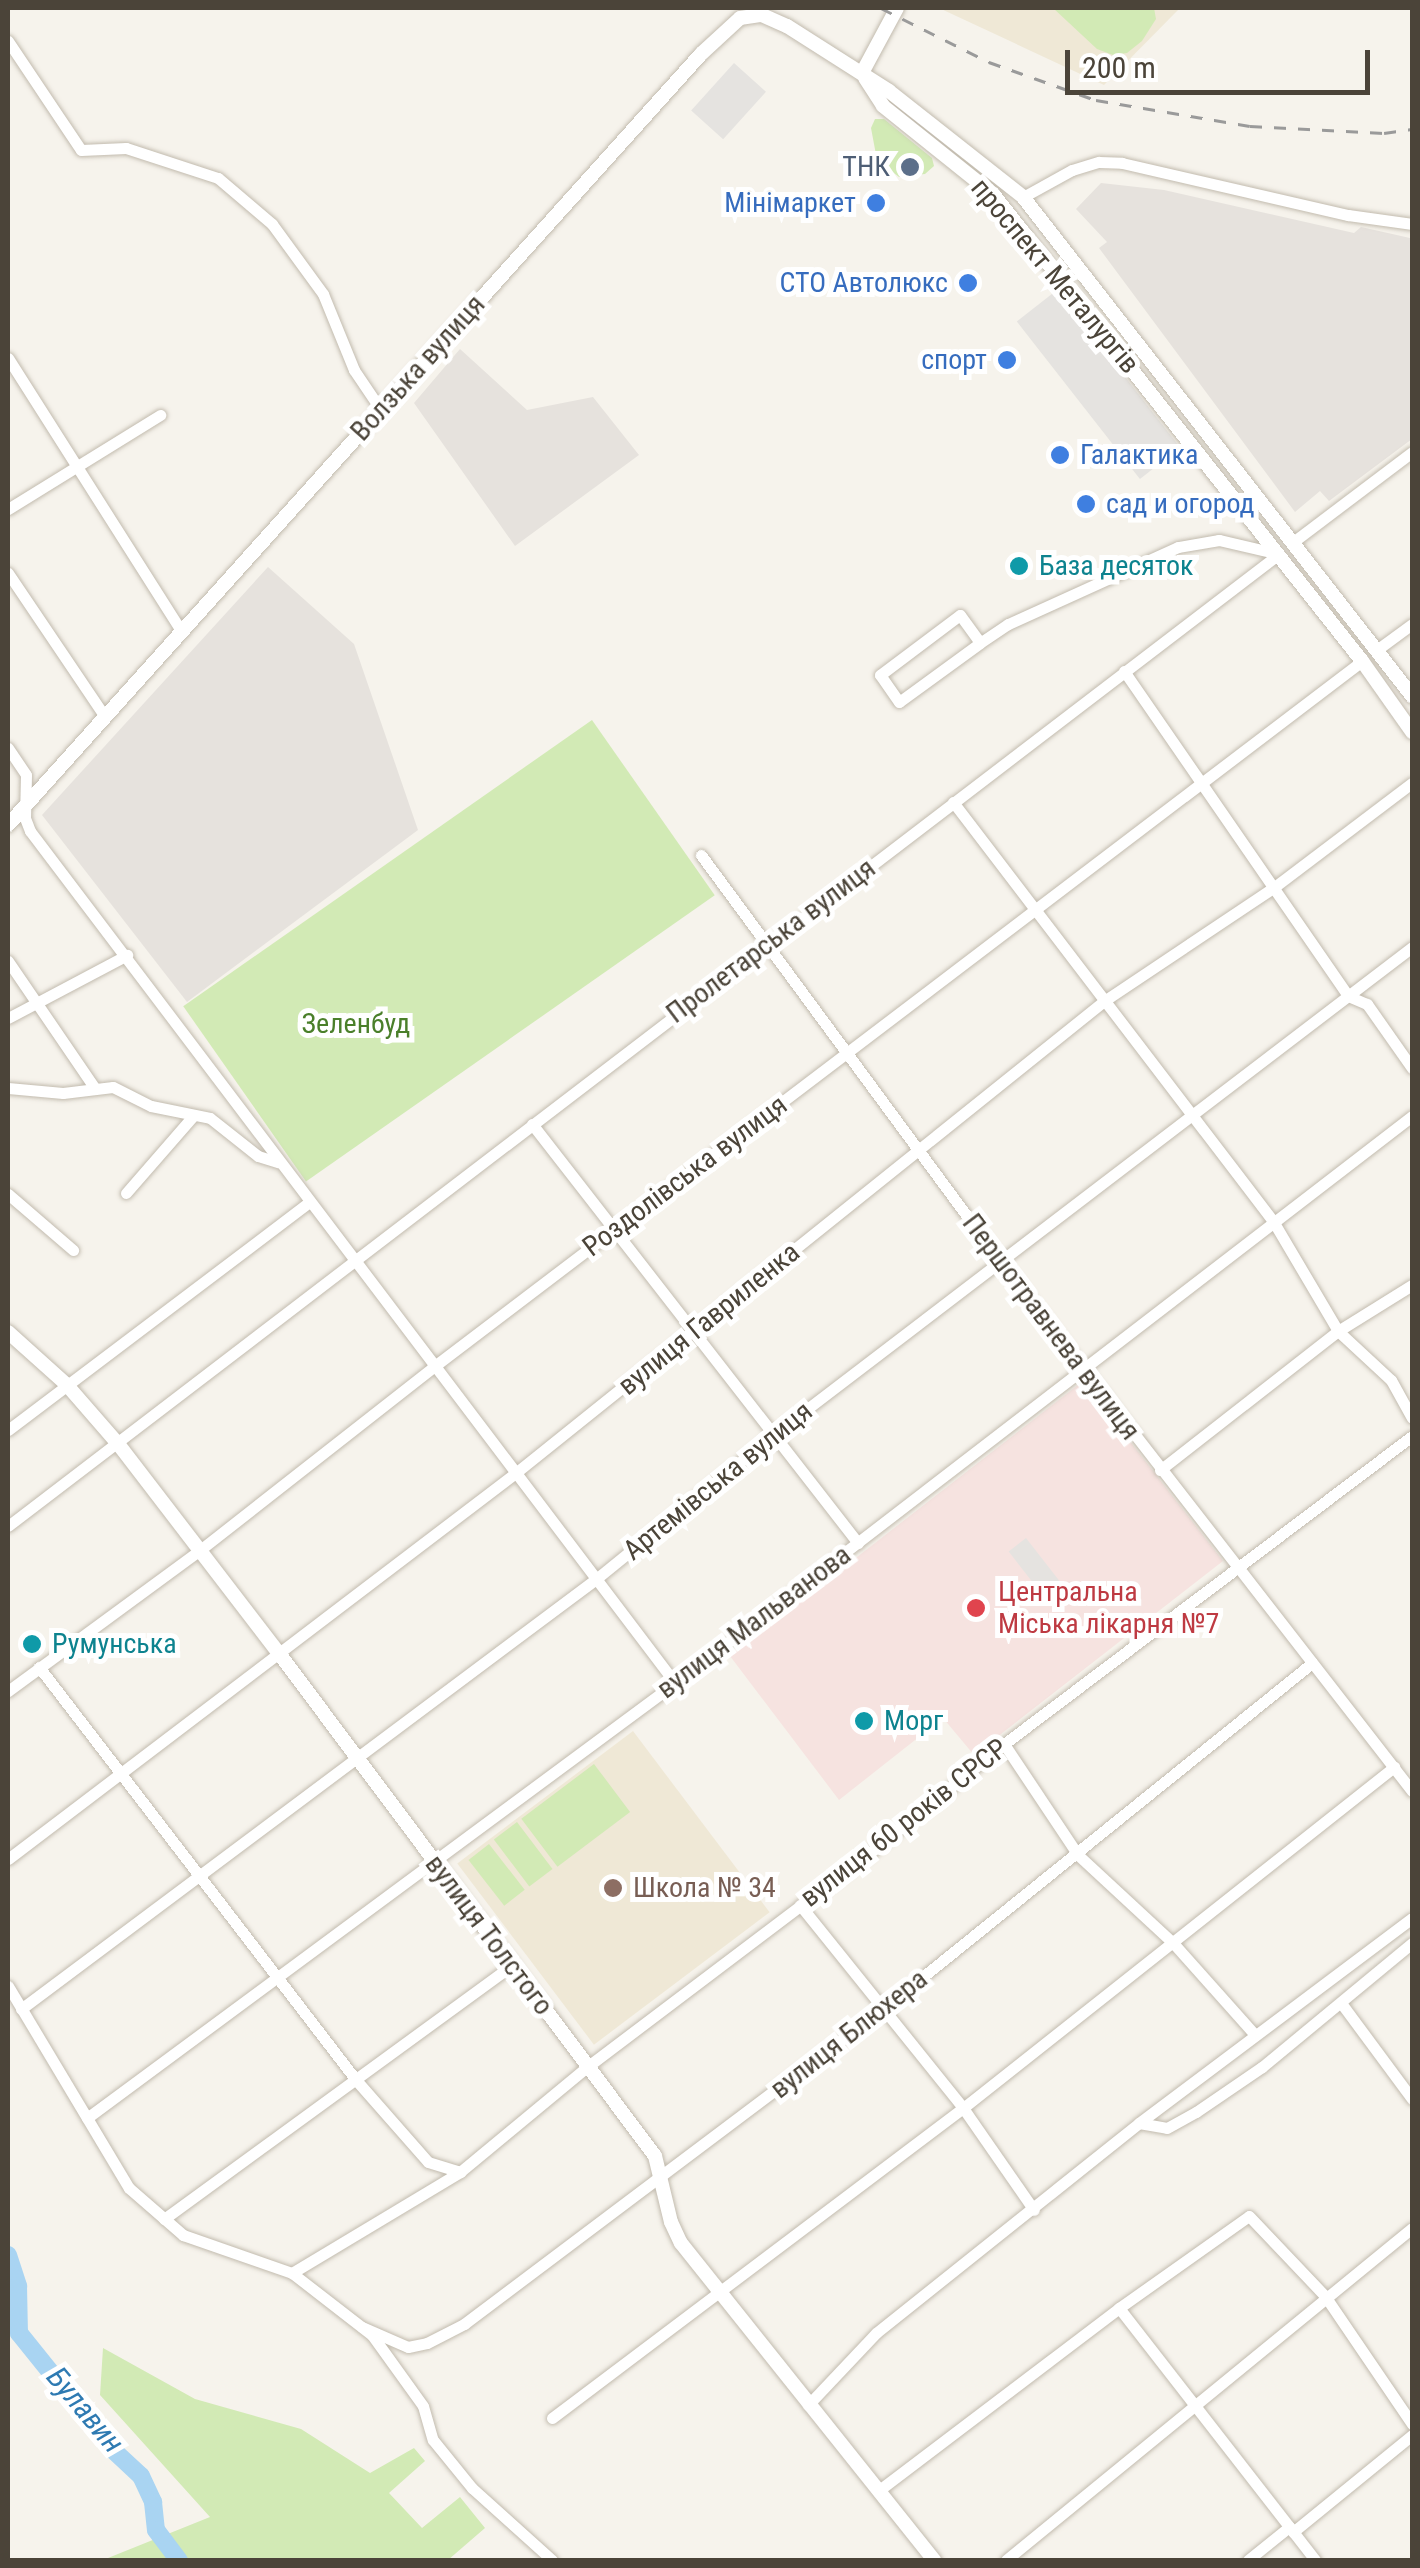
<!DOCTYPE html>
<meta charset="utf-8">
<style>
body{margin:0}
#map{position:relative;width:1420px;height:2568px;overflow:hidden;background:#f6f3ec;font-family:"Roboto Condensed",sans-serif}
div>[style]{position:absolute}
.industrial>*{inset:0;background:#e6e2dd}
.education>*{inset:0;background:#efe8d6;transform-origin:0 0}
.medical>*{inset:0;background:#f6e3e0}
.green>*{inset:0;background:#d2eab5;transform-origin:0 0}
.parking>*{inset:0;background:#e5e3e0;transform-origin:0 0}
.river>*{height:18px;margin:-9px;padding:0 9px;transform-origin:9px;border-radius:9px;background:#a9d4f2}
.roads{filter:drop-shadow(0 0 2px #c2bbae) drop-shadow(0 0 2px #c2bbae)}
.minor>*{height:11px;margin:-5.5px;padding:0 5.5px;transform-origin:5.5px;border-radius:5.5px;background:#fff}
.tertiary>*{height:14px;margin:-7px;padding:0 7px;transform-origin:7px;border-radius:7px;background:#fff}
.rail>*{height:2.5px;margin-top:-1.25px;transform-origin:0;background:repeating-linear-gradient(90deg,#9a9a9a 0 12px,transparent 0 24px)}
.dots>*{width:28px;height:28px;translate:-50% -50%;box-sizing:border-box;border:5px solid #fff;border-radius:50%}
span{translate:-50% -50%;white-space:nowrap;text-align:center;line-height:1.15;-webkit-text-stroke:10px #fff;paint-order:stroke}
.service-label{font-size:28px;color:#4e5e75}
.right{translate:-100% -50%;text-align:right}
.shop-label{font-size:28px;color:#366cbe}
.left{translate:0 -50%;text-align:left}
.street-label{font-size:28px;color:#4b4439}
.culture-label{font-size:28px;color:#0d838f}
.park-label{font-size:28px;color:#4a7f2a}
.health-label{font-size:28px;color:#be3a42}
.education-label{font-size:28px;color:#785e54}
.water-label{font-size:30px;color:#2e7ab2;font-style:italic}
.frame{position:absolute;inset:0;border:10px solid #4b4439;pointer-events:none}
.scale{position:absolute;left:1065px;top:50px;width:305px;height:45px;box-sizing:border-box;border:5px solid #4b4439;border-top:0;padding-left:12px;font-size:30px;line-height:35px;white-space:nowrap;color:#4b4439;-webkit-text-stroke:8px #fff;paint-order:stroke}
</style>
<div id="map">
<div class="industrial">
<div style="clip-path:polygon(1101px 183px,1164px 190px,1354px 233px,1361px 227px,1410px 238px,1412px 439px,1329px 501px,1320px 491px,1295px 512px,1099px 248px,1107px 242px,1076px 209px)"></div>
<div style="clip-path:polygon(460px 349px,527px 410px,593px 397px,639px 455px,515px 546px,414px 403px)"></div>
<div style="clip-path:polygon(268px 567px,354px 644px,418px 830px,187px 1002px,42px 815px)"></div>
</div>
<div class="education">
<div style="clip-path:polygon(939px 8px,1180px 8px,1104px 85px)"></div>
<div style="left:633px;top:1731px;width:227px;height:220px;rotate:53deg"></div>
</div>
<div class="medical">
<div style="clip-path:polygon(1083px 1381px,1223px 1561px,974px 1755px,943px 1718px,839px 1800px,730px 1656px)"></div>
</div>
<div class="green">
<div style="clip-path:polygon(1053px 8px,1154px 8px,1156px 19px,1142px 41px,1127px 53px,1113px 55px,1097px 49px)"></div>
<div style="clip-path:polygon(875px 119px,884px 119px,932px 158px,934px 166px,925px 174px,899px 177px,877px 160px,871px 128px)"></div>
<div style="left:592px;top:720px;width:214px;height:499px;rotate:55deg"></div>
<div style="left:594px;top:1764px;width:60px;height:91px;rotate:53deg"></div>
<div style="left:517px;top:1822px;width:59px;height:29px;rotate:53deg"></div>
<div style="left:489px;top:1844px;width:58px;height:26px;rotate:52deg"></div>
<div style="clip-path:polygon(103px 2348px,195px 2399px,301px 2429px,370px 2473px,414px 2448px,425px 2461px,389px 2493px,422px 2528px,460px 2497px,485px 2528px,448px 2560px,103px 2560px,210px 2517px,100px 2395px)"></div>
</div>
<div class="parking">
<div style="left:734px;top:63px;width:43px;height:64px;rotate:42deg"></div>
<div style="left:1057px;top:290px;width:200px;height:51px;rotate:52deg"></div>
<div style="left:1026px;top:1538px;width:56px;height:22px;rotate:52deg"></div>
</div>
<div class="river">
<div style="left:8px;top:2255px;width:33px;rotate:72deg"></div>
<div style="left:18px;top:2286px;width:47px;rotate:88.8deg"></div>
<div style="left:19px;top:2333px;width:150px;rotate:51.2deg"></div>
<div style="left:113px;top:2450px;width:38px;rotate:43deg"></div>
<div style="left:141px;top:2476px;width:29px;rotate:65deg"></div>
<div style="left:153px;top:2502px;width:28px;rotate:84deg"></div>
<div style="left:156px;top:2530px;width:38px;rotate:53deg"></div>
</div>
<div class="roads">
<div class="minor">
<div style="left:8px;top:41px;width:131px;rotate:56.2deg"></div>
<div style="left:81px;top:150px;width:45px;rotate:-2.5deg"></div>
<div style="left:126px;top:148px;width:97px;rotate:18.1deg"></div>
<div style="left:218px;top:178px;width:71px;rotate:40.4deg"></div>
<div style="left:272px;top:224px;width:87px;rotate:53.9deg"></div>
<div style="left:323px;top:294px;width:82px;rotate:67.8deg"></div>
<div style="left:354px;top:370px;width:48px;rotate:56deg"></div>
<div style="left:1023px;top:197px;width:56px;rotate:-28.9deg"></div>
<div style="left:1072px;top:170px;width:28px;rotate:-17deg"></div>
<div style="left:1099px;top:162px;width:23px;rotate:2deg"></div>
<div style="left:1122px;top:163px;width:232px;rotate:13deg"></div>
<div style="left:1348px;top:215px;width:65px;rotate:8deg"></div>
<div style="left:8px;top:358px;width:325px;rotate:57.6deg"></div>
<div style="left:8px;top:509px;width:179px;rotate:-31.7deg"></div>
<div style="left:1293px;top:542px;width:149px;rotate:-37.1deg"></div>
<div style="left:8px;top:573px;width:174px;rotate:56deg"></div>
<div style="left:1378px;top:649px;width:42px;rotate:-36.3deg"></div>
<div style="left:1124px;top:671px;width:395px;rotate:55.4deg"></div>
<div style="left:1348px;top:996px;width:21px;rotate:23deg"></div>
<div style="left:1367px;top:1004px;width:78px;rotate:54.9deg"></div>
<div style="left:8px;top:748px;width:32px;rotate:56deg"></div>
<div style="left:26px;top:775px;width:43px;rotate:91.3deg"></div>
<div style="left:25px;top:818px;width:14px;rotate:69deg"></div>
<div style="left:30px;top:831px;width:1069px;rotate:52.87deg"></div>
<div style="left:953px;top:802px;width:527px;rotate:52.63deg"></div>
<div style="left:1273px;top:1221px;width:128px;rotate:59.4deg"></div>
<div style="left:1338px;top:1331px;width:72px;rotate:42.8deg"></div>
<div style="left:1391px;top:1380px;width:43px;rotate:61.1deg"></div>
<div style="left:701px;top:855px;width:504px;rotate:53.63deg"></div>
<div style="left:1000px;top:1261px;width:671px;rotate:52.14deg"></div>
<div style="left:8px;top:961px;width:153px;rotate:55.7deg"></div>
<div style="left:8px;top:1018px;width:135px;rotate:-27.9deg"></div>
<div style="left:8px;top:1088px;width:55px;rotate:5.2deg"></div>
<div style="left:63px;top:1093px;width:50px;rotate:-6.8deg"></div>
<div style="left:113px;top:1087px;width:42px;rotate:26.6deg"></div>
<div style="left:151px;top:1106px;width:60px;rotate:11.5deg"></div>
<div style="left:210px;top:1118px;width:61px;rotate:38.4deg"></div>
<div style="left:258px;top:1156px;width:21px;rotate:17deg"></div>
<div style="left:532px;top:1124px;width:531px;rotate:52.12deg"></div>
<div style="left:126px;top:1193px;width:102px;rotate:-49deg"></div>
<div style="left:8px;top:1194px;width:86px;rotate:40.7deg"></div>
<div style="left:8px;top:1430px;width:378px;rotate:-37.1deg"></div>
<div style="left:1160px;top:1470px;width:226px;rotate:-38deg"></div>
<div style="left:1338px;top:1331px;width:87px;rotate:-31.9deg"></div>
<div style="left:8px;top:1526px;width:1600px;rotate:-37.41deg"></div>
<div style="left:1279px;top:554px;width:62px;rotate:-166.9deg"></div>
<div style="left:1219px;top:540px;width:42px;rotate:170.3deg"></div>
<div style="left:1178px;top:547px;width:187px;rotate:155.6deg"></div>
<div style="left:1008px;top:624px;width:34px;rotate:146deg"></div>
<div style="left:980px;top:643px;width:100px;rotate:143.9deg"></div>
<div style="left:899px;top:702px;width:33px;rotate:-125deg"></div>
<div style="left:880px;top:675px;width:100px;rotate:-36.9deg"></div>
<div style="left:960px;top:615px;width:34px;rotate:54deg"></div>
<div style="left:39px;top:1667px;width:521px;rotate:52.49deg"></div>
<div style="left:356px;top:2080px;width:109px;rotate:48.7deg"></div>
<div style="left:428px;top:2162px;width:34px;rotate:17deg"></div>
<div style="left:8px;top:1691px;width:238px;rotate:-36.3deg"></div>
<div style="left:200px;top:1550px;width:295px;rotate:-38.1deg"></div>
<div style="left:432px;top:1368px;width:1168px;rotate:-37.24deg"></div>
<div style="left:1004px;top:1744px;width:133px;rotate:56.3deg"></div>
<div style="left:1078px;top:1855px;width:131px;rotate:42.8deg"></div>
<div style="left:1174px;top:1944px;width:122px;rotate:48.3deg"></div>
<div style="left:8px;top:1859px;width:634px;rotate:-37.25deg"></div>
<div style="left:513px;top:1475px;width:758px;rotate:-38.73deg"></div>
<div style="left:1104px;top:1001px;width:203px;rotate:-33.8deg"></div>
<div style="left:1273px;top:888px;width:174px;rotate:-37.1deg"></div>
<div style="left:800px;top:1905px;width:260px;rotate:51.2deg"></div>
<div style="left:963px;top:2108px;width:124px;rotate:55.2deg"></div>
<div style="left:8px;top:1986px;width:235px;rotate:59.1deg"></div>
<div style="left:129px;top:2188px;width:72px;rotate:41deg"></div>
<div style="left:183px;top:2235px;width:115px;rotate:19.2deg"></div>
<div style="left:292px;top:2273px;width:101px;rotate:37.8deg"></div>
<div style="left:372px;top:2335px;width:87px;rotate:54.3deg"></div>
<div style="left:423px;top:2406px;width:35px;rotate:74deg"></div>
<div style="left:433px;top:2440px;width:62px;rotate:50.9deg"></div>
<div style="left:472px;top:2488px;width:108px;rotate:42deg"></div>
<div style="left:1341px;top:2003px;width:119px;rotate:53.5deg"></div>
<div style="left:21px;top:2009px;width:718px;rotate:-36.79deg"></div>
<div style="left:596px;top:1579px;width:228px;rotate:-39.1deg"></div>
<div style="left:773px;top:1435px;width:804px;rotate:-37.37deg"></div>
<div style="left:87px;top:2118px;width:731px;rotate:-36.49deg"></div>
<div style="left:675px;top:1683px;width:930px;rotate:-37.57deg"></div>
<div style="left:1139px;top:2123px;width:28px;rotate:10deg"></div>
<div style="left:1167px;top:2128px;width:33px;rotate:-29deg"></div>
<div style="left:1196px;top:2112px;width:80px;rotate:-34.3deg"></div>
<div style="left:1262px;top:2067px;width:195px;rotate:-39.6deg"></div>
<div style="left:164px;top:2219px;width:431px;rotate:-36.1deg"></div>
<div style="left:292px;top:2273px;width:196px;rotate:-31deg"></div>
<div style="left:460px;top:2172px;width:165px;rotate:-39.6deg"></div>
<div style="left:587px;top:2067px;width:350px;rotate:-37.1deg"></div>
<div style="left:866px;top:1856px;width:178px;rotate:-39.1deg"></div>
<div style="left:1004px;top:1744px;width:511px;rotate:-37.05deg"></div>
<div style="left:1119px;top:2308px;width:319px;rotate:52.1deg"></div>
<div style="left:362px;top:2327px;width:50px;rotate:23.5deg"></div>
<div style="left:408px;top:2347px;width:19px;rotate:-12deg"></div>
<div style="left:427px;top:2343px;width:42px;rotate:-27.2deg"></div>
<div style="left:464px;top:2324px;width:526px;rotate:-36.96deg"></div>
<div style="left:884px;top:2008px;width:550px;rotate:-38.87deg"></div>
<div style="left:808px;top:2405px;width:99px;rotate:-46.6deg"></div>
<div style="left:876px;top:2333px;width:337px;rotate:-38.6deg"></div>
<div style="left:1139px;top:2123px;width:341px;rotate:-36.9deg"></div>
<div style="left:552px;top:2418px;width:515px;rotate:-37.03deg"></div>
<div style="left:963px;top:2108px;width:550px;rotate:-38.35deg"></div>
<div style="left:878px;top:2491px;width:303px;rotate:-37.2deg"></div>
<div style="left:1119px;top:2308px;width:159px;rotate:-35.3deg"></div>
<div style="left:1249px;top:2216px;width:110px;rotate:46.5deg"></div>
<div style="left:1325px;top:2296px;width:155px;rotate:55.8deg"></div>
<div style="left:1293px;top:2532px;width:154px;rotate:-39.2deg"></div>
<div style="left:1006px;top:2560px;width:524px;rotate:-39.27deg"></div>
<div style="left:1248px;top:2560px;width:53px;rotate:-38.8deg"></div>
</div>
<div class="tertiary">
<div style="left:862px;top:73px;width:74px;rotate:-61.7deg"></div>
<div style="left:865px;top:78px;width:33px;rotate:57deg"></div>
<div style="left:883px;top:106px;width:141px;rotate:38.7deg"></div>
<div style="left:993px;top:194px;width:595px;rotate:51.69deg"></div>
<div style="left:1362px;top:661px;width:87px;rotate:54.8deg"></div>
<div style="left:8px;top:825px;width:1037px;rotate:-48.05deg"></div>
<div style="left:701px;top:54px;width:53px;rotate:-42.7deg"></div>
<div style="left:740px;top:18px;width:22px;rotate:-8deg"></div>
<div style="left:762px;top:15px;width:27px;rotate:24deg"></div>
<div style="left:787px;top:26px;width:121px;rotate:32.5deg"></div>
<div style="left:889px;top:91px;width:171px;rotate:38.3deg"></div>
<div style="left:1023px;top:197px;width:633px;rotate:52.06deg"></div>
<div style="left:8px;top:1332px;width:78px;rotate:41.9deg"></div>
<div style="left:66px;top:1384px;width:81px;rotate:49deg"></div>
<div style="left:119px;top:1445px;width:261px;rotate:52.5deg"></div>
<div style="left:278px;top:1652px;width:629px;rotate:53.2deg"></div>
<div style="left:655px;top:2156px;width:68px;rotate:76.4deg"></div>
<div style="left:671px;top:2222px;width:23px;rotate:65deg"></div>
<div style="left:681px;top:2243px;width:406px;rotate:51.4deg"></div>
</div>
</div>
<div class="rail">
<div style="left:881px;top:8px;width:121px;rotate:26.6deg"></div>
<div style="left:989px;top:62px;width:114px;rotate:19.6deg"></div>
<div style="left:1096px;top:100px;width:156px;rotate:9.6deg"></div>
<div style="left:1250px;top:126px;width:134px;rotate:3deg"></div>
<div style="left:1384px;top:133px;width:28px;rotate:-8deg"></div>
</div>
<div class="dots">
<div style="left:910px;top:167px;background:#5c6f8a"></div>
<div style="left:876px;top:203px;background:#3f7fe0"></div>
<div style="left:968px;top:283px;background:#3f7fe0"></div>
<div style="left:1007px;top:360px;background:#3f7fe0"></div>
<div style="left:1060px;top:455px;background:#3f7fe0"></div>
<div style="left:1086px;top:504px;background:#3f7fe0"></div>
<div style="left:1019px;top:566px;background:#0f9aa8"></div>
<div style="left:976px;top:1608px;background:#e0444e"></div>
<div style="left:32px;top:1644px;background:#0f9aa8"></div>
<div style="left:864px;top:1721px;background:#0f9aa8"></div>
<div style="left:613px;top:1888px;background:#8d6e63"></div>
</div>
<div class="service-label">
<span class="right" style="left:890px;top:167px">ТНК</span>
</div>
<div class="shop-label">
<span class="right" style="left:856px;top:203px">Мінімаркет</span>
<span class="right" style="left:948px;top:283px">СТО Автолюкс</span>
<span class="right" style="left:987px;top:360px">спорт</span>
<span class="left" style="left:1080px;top:455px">Галактика</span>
<span class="left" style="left:1106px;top:504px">сад и огород</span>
</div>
<div class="street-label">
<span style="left:1055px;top:276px;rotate:50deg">проспект Металургів</span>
<span style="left:418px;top:368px;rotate:-48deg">Волзька вулиця</span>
<span style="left:771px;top:941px;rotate:-37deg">Пролетарська вулиця</span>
<span style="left:685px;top:1176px;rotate:-37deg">Роздолівська вулиця</span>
<span style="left:709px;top:1319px;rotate:-39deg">вулиця Гавриленка</span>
<span style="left:1051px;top:1327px;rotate:53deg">Першотравнева вулиця</span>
<span style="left:718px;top:1481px;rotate:-39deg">Артемівська вулиця</span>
<span style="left:754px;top:1622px;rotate:-37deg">вулиця Мальванова</span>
<span style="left:904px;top:1823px;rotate:-38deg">вулиця 60 років СРСР</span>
<span style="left:489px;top:1935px;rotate:53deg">вулиця Толстого</span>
<span style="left:849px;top:2034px;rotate:-38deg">вулиця Блюхера</span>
</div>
<div class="culture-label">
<span class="left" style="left:1039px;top:566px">База десяток</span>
<span class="left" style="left:52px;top:1644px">Румунська</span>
<span class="left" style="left:884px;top:1721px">Морг</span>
</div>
<div class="park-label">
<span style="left:356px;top:1024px">Зеленбуд</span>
</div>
<div class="health-label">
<span class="left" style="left:998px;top:1608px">Центральна<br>Міська лікарня №7</span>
</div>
<div class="education-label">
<span class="left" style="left:633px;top:1888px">Школа № 34</span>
</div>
<div class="water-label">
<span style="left:85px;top:2410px;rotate:50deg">Булавин</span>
</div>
<div class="frame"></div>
<div class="scale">200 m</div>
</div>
